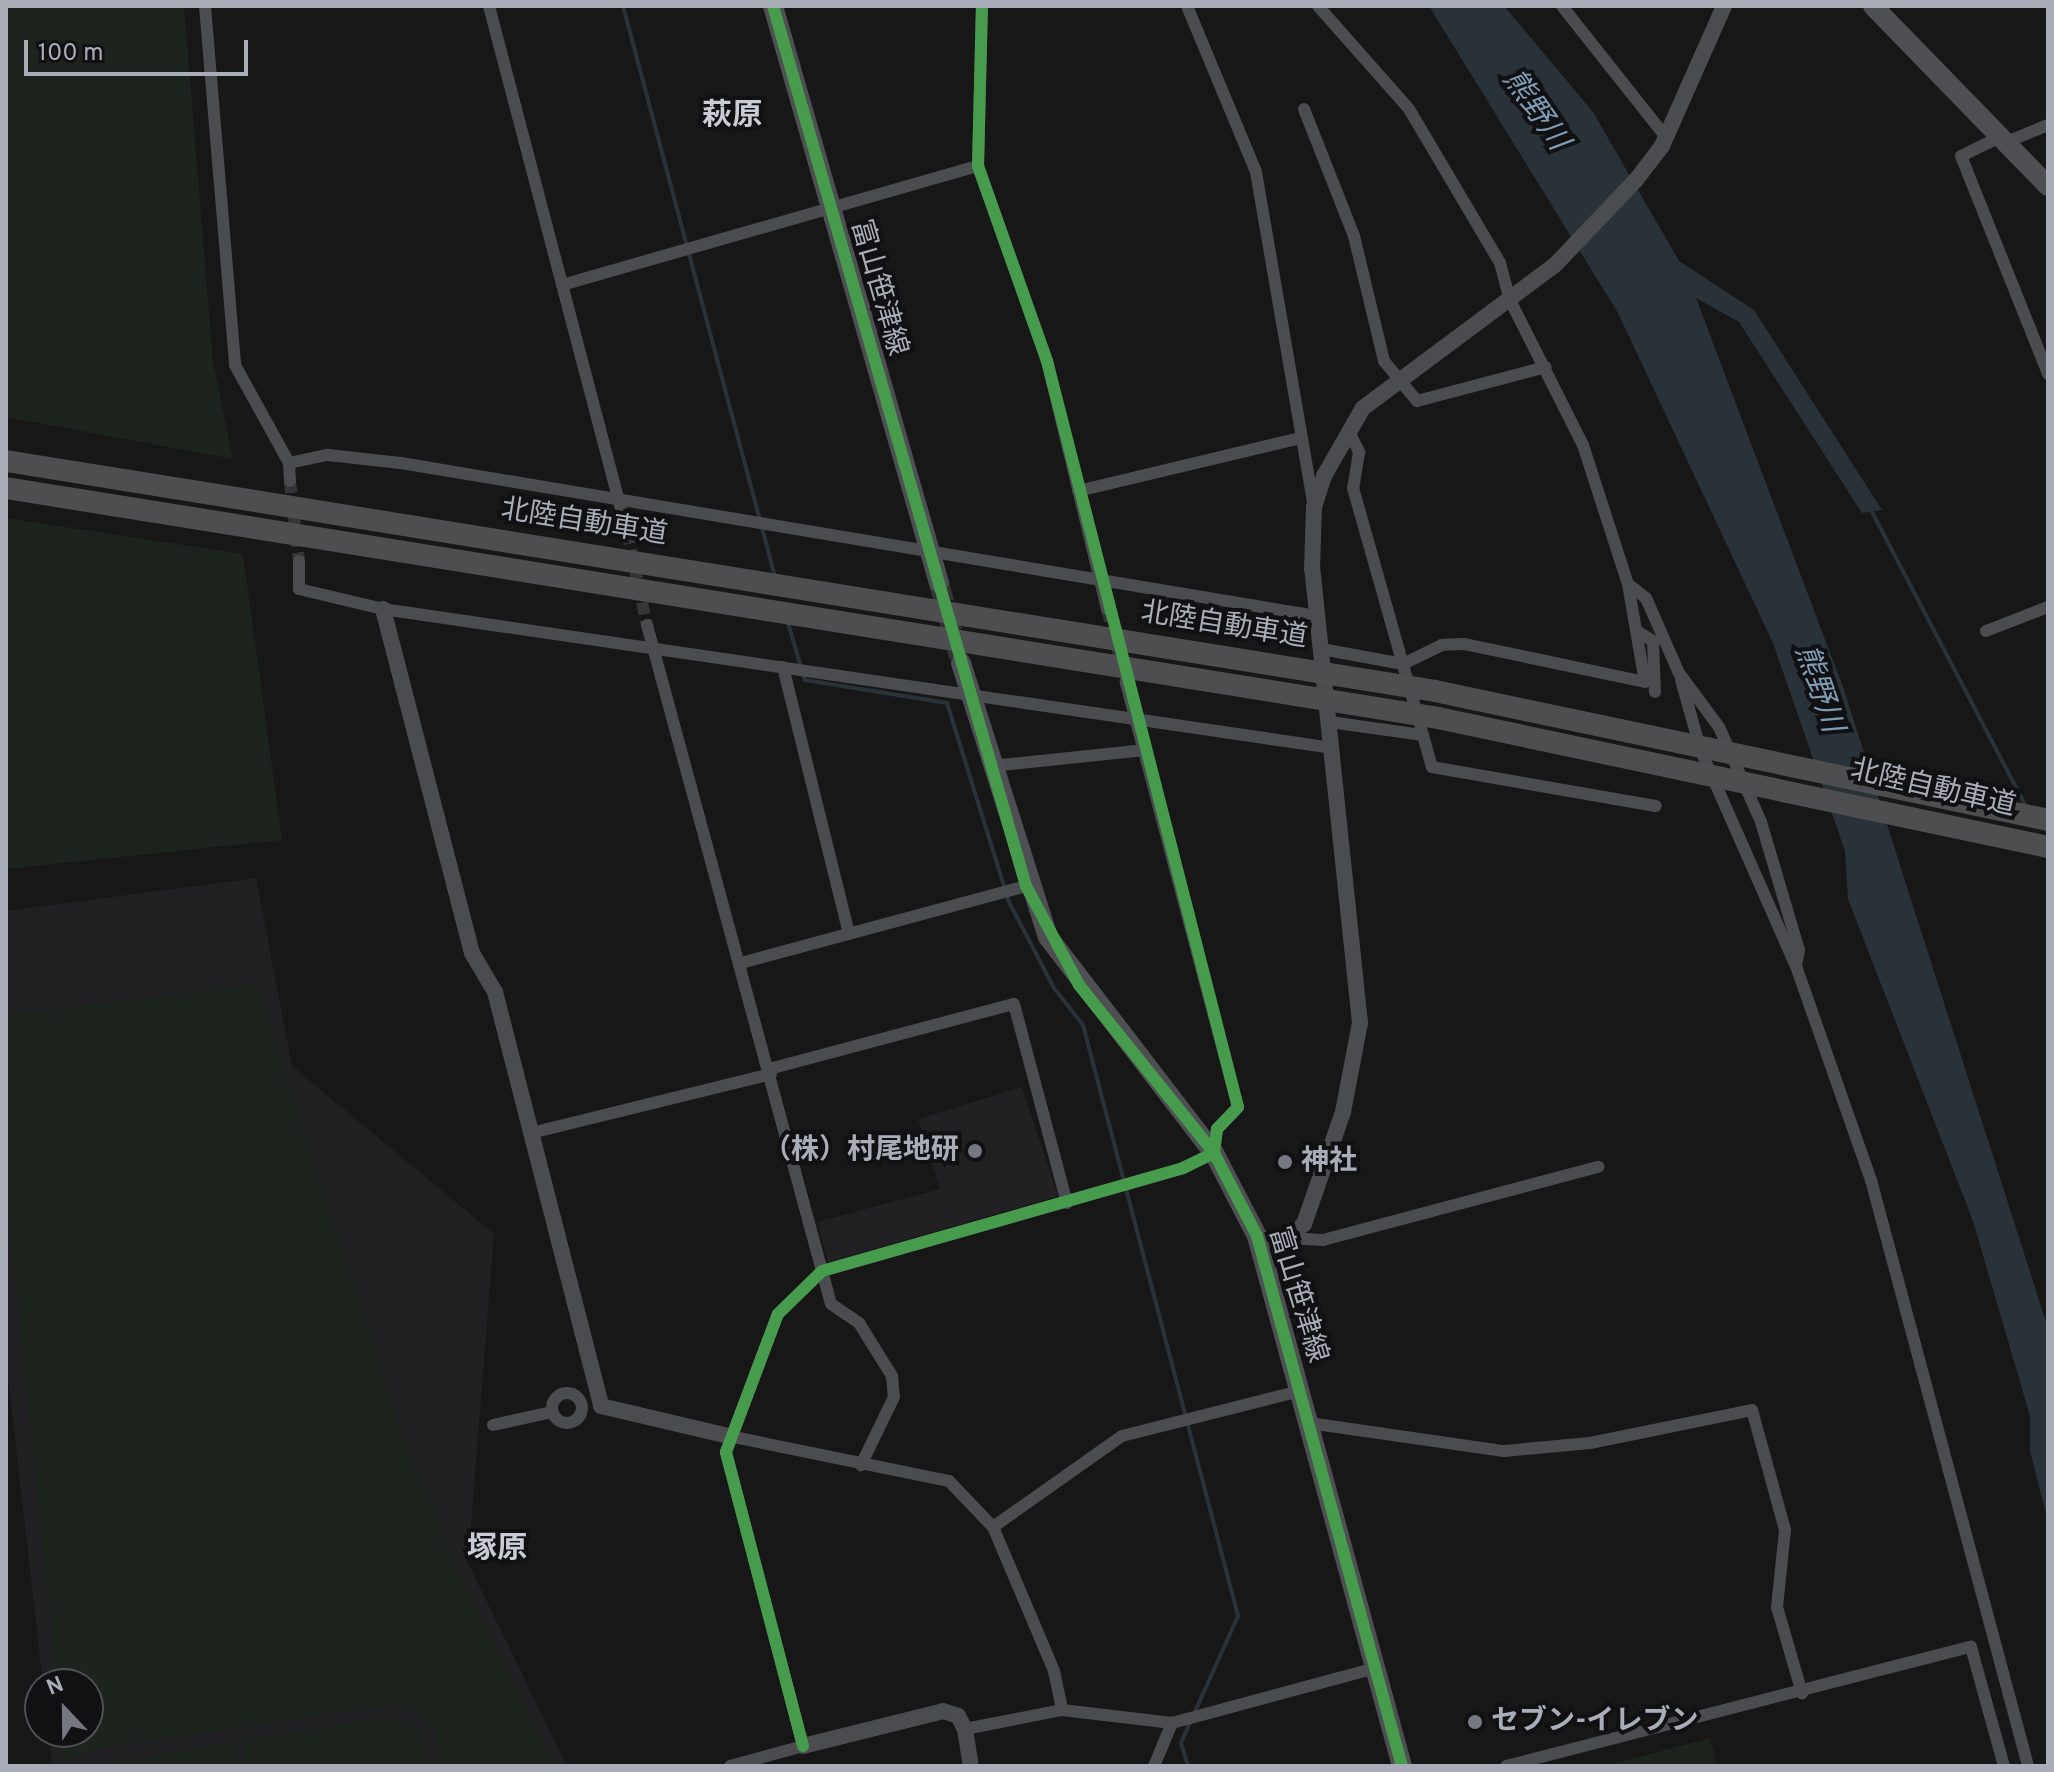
<!DOCTYPE html>
<meta charset="utf-8">
<style>
body{margin:0}
#map{position:relative;width:2054px;height:1772px;overflow:hidden;background:#171717;font-family:Overpass,"Noto Sans JP",sans-serif}
div>[style]{position:absolute}
.built>*{inset:0;background:#212123}
.green>*{inset:0;background:#1d241e}
.water>*{inset:0;background:#2a3239}
.stream>*{height:4px;margin:-2px;padding:0 2px;transform-origin:2px;border-radius:2px;background:#2a3239}
.minor-tunnel>*{height:12px;margin-top:-6px;transform-origin:0;background:repeating-linear-gradient(90deg,#343537 0 12px,transparent 0 18px)}
.primary-tunnel>*{height:20px;margin-top:-10px;transform-origin:0;background:repeating-linear-gradient(90deg,#343537 0 20px,transparent 0 30px)}
.minor>*{height:12px;margin:-6px;padding:0 6px;transform-origin:6px;border-radius:6px;background:#4b4c50}
.minor>.ring{margin:-6px;padding:0;box-sizing:content-box;background:none;border:12px solid #4b4c50;border-radius:50%}
.tertiary>*{height:16px;margin:-8px;padding:0 8px;transform-origin:8px;border-radius:8px;background:#4b4c50}
.primary>*{height:20px;margin:-10px;padding:0 10px;transform-origin:10px;border-radius:10px;background:#4d4f52}
.motorway>*{height:22px;margin:-11px;padding:0 11px;transform-origin:11px;border-radius:11px;background:#4e4e51}
.cycleway>*{height:12px;margin:-6px;padding:0 6px;transform-origin:6px;border-radius:6px;background:#469c4c}
.dots>*{width:22px;height:22px;translate:-50% -50%;box-sizing:border-box;border:4px solid #111113;border-radius:50%}
span{translate:-50% -50%;white-space:nowrap;text-align:center;line-height:1.15;-webkit-text-stroke:8px #111113;paint-order:stroke}
.street-label{font-size:28px;color:#a8adb8}
.poi-label{font-size:28px;color:#a8adb8;font-weight:700}
.right{translate:-100% -50%;text-align:right}
.left{translate:0 -50%;text-align:left}
.water-label{font-size:30px;color:#7f9bb3;font-style:italic}
.neighbourhood-label{font-size:30px;color:#c9ccd4;font-weight:700}
.frame{position:absolute;inset:0;border:8px solid #a8adb8;pointer-events:none}
.north{position:absolute;left:24px;top:1668px;width:80px;height:80px;box-sizing:border-box;background:#111113;border:2px solid #4d4f55;border-radius:50%;rotate:338deg;font-size:22px;font-weight:700;line-height:32px;text-align:center;color:#a8adb8}
.north::after{content:'';display:block;margin:auto;width:28px;height:36px;background:#757880;clip-path:polygon(50% 0,100% 100%,50% 72%,0 100%)}
.scale{position:absolute;left:24px;top:40px;width:224px;height:36px;box-sizing:border-box;border:4px solid #a8adb8;border-top:0;padding-left:10px;font-size:24px;line-height:28px;white-space:nowrap;color:#a8adb8;-webkit-text-stroke:6px #111113;paint-order:stroke}
</style>
<div id="map">
<div class="built">
<div style="clip-path:polygon(256px 878px,292px 1066px,494px 1234px,468px 1563px,567px 1766px,52px 1766px,48px 1732px,88px 1732px,88px 1684px,43px 1684px,6px 1360px,6px 911px)"></div>
<div style="clip-path:polygon(1022px 1087px,1058px 1196px,828px 1262px,817px 1222px,940px 1189px,918px 1119px)"></div>
</div>
<div class="green">
<div style="clip-path:polygon(6px 6px,184px 6px,213px 362px,233px 459px,6px 417px)"></div>
<div style="clip-path:polygon(6px 518px,243px 554px,282px 840px,6px 869px)"></div>
<div style="clip-path:polygon(257px 985px,400px 1428px,457px 1568px,555px 1766px,442px 1766px,436px 1731px,416px 1710px,398px 1704px,93px 1749px,65px 1763px,62px 1732px,88px 1732px,88px 1684px,57px 1684px,6px 1191px,6px 1015px)"></div>
<div style="clip-path:polygon(389px 1718px,419px 1731px,429px 1766px,246px 1766px,242px 1740px)"></div>
<div style="clip-path:polygon(1710px 1738px,1717px 1766px,1605px 1766px)"></div>
<div style="clip-path:polygon(232px 1742px,239px 1766px,100px 1766px,107px 1763px)"></div>
</div>
<div class="water">
<div style="clip-path:polygon(1429px 6px,1504px 6px,1593px 112px,1679px 261px,1754px 310px,1882px 510px,1862px 513px,1739px 322px,1696px 298px,1843px 687px,2048px 1328px,2048px 1521px,2030px 1451px,2030px 1416px,1973px 1221px,1848px 899px,1845px 851px,1773px 643px,1618px 313px)"></div>
</div>
<div class="stream">
<div style="left:623px;top:6px;width:591px;rotate:75.09deg"></div>
<div style="left:1871px;top:510px;width:334px;rotate:62.4deg"></div>
<div style="left:787px;top:620px;width:63px;rotate:73.3deg"></div>
<div style="left:805px;top:680px;width:144px;rotate:9.2deg"></div>
<div style="left:947px;top:703px;width:208px;rotate:72.7deg"></div>
<div style="left:1009px;top:902px;width:97px;rotate:62.4deg"></div>
<div style="left:1054px;top:988px;width:47px;rotate:51.9deg"></div>
<div style="left:1083px;top:1025px;width:611px;rotate:75.3deg"></div>
<div style="left:1238px;top:1616px;width:139px;rotate:114.2deg"></div>
<div style="left:1181px;top:1743px;width:24px;rotate:73deg"></div>
</div>
<div class="minor-tunnel">
<div style="left:290px;top:481px;width:81px;rotate:83.6deg"></div>
<div style="left:627px;top:532px;width:95px;rotate:77.9deg"></div>
<div style="left:1107px;top:609px;width:64px;rotate:75.5deg"></div>
</div>
<div class="primary-tunnel">
<div style="left:939px;top:583px;width:76px;rotate:74.7deg"></div>
</div>
<div class="minor">
<div style="left:205px;top:6px;width:360px;rotate:85.2deg"></div>
<div style="left:235px;top:365px;width:112px;rotate:61.1deg"></div>
<div style="left:289px;top:463px;width:18px;rotate:87deg"></div>
<div style="left:489px;top:6px;width:544px;rotate:75.3deg"></div>
<div style="left:982px;top:6px;width:160px;rotate:91.4deg"></div>
<div style="left:978px;top:166px;width:207px;rotate:70.5deg"></div>
<div style="left:1047px;top:361px;width:255px;rotate:76.4deg"></div>
<div style="left:1187px;top:6px;width:180px;rotate:67.4deg"></div>
<div style="left:1256px;top:172px;width:340px;rotate:80.2deg"></div>
<div style="left:1318px;top:6px;width:137px;rotate:48.5deg"></div>
<div style="left:1409px;top:109px;width:179px;rotate:59.4deg"></div>
<div style="left:1500px;top:263px;width:38px;rotate:75deg"></div>
<div style="left:1510px;top:300px;width:162px;rotate:63.3deg"></div>
<div style="left:1583px;top:445px;width:146px;rotate:72.1deg"></div>
<div style="left:1628px;top:584px;width:99px;rotate:80.2deg"></div>
<div style="left:1645px;top:682px;width:184px;rotate:-168.1deg"></div>
<div style="left:1465px;top:644px;width:23px;rotate:178deg"></div>
<div style="left:1442px;top:645px;width:43px;rotate:154deg"></div>
<div style="left:1403px;top:664px;width:83px;rotate:-169.6deg"></div>
<div style="left:1562px;top:6px;width:167px;rotate:51.6deg"></div>
<div style="left:1304px;top:109px;width:136px;rotate:68.5deg"></div>
<div style="left:1354px;top:236px;width:129px;rotate:76.5deg"></div>
<div style="left:1384px;top:361px;width:52px;rotate:50.5deg"></div>
<div style="left:1417px;top:401px;width:133px;rotate:-14.8deg"></div>
<div style="left:2000px;top:137px;width:43px;rotate:154deg"></div>
<div style="left:1961px;top:156px;width:235px;rotate:68.2deg"></div>
<div style="left:2006px;top:142px;width:45px;rotate:-22deg"></div>
<div style="left:562px;top:285px;width:433px;rotate:-16deg"></div>
<div style="left:1348px;top:430px;width:25px;rotate:63deg"></div>
<div style="left:1359px;top:452px;width:36px;rotate:99deg"></div>
<div style="left:1353px;top:488px;width:290px;rotate:74.2deg"></div>
<div style="left:1432px;top:767px;width:227px;rotate:9.9deg"></div>
<div style="left:289px;top:463px;width:40px;rotate:-12deg"></div>
<div style="left:328px;top:455px;width:73px;rotate:6.3deg"></div>
<div style="left:401px;top:463px;width:928px;rotate:9.49deg"></div>
<div style="left:1078px;top:491px;width:225px;rotate:-13.4deg"></div>
<div style="left:299px;top:561px;width:28px;rotate:90deg"></div>
<div style="left:299px;top:589px;width:86px;rotate:13.4deg"></div>
<div style="left:383px;top:609px;width:959px;rotate:8.33deg"></div>
<div style="left:1628px;top:584px;width:23px;rotate:38deg"></div>
<div style="left:1646px;top:598px;width:82px;rotate:66.3deg"></div>
<div style="left:1679px;top:673px;width:67px;rotate:53.5deg"></div>
<div style="left:1719px;top:727px;width:104px;rotate:66.1deg"></div>
<div style="left:1761px;top:822px;width:134px;rotate:73.5deg"></div>
<div style="left:1799px;top:950px;width:16px;rotate:101deg"></div>
<div style="left:1796px;top:966px;width:227px;rotate:70.7deg"></div>
<div style="left:1871px;top:1180px;width:607px;rotate:75deg"></div>
<div style="left:647px;top:625px;width:703px;rotate:74.84deg"></div>
<div style="left:831px;top:1304px;width:34px;rotate:34deg"></div>
<div style="left:859px;top:1323px;width:62px;rotate:58.1deg"></div>
<div style="left:892px;top:1376px;width:21px;rotate:85deg"></div>
<div style="left:894px;top:1397px;width:76px;rotate:115.9deg"></div>
<div style="left:1637px;top:631px;width:19px;rotate:32deg"></div>
<div style="left:1653px;top:641px;width:51px;rotate:87.8deg"></div>
<div style="left:1986px;top:631px;width:66px;rotate:-21.2deg"></div>
<div style="left:783px;top:667px;width:275px;rotate:76.1deg"></div>
<div style="left:1681px;top:680px;width:74px;rotate:74.3deg"></div>
<div style="left:1701px;top:751px;width:235px;rotate:66.2deg"></div>
<div style="left:1330px;top:722px;width:94px;rotate:8deg"></div>
<div style="left:991px;top:766px;width:155px;rotate:-5.9deg"></div>
<div style="left:741px;top:963px;width:295px;rotate:-15.1deg"></div>
<div style="left:769px;top:1069px;width:253px;rotate:-14.9deg"></div>
<div style="left:1014px;top:1004px;width:206px;rotate:75.1deg"></div>
<div style="left:531px;top:1133px;width:247px;rotate:-13.8deg"></div>
<div style="left:1287px;top:1238px;width:36px;rotate:3deg"></div>
<div style="left:1323px;top:1240px;width:285px;rotate:-14.9deg"></div>
<div class="ring" style="left:552px;top:1393px;width:18px;height:18px"></div>
<div style="left:1309px;top:1423px;width:197px;rotate:8.2deg"></div>
<div style="left:1504px;top:1451px;width:86px;rotate:-5.3deg"></div>
<div style="left:1590px;top:1443px;width:165px;rotate:-11.5deg"></div>
<div style="left:1752px;top:1410px;width:124px;rotate:74.6deg"></div>
<div style="left:1785px;top:1530px;width:77px;rotate:95.9deg"></div>
<div style="left:1777px;top:1607px;width:90px;rotate:73.8deg"></div>
<div style="left:493px;top:1425px;width:60px;rotate:-12.4deg"></div>
<div style="left:729px;top:1436px;width:225px;rotate:11.6deg"></div>
<div style="left:949px;top:1481px;width:64px;rotate:46.3deg"></div>
<div style="left:993px;top:1527px;width:156px;rotate:67deg"></div>
<div style="left:1054px;top:1671px;width:40px;rotate:78deg"></div>
<div style="left:993px;top:1527px;width:158px;rotate:-35.2deg"></div>
<div style="left:1122px;top:1436px;width:184px;rotate:-14.2deg"></div>
<div style="left:965px;top:1729px;width:99px;rotate:-11.1deg"></div>
<div style="left:1062px;top:1710px;width:111px;rotate:6.7deg"></div>
<div style="left:1172px;top:1723px;width:211px;rotate:-15.1deg"></div>
<div style="left:730px;top:1766px;width:76px;rotate:-15.3deg"></div>
<div style="left:803px;top:1746px;width:304px;rotate:-104.7deg"></div>
<div style="left:726px;top:1452px;width:147px;rotate:-69.4deg"></div>
<div style="left:778px;top:1314px;width:62px;rotate:-44.3deg"></div>
<div style="left:822px;top:1271px;width:375px;rotate:-15.9deg"></div>
<div style="left:1183px;top:1168px;width:34px;rotate:-26deg"></div>
<div style="left:1214px;top:1153px;width:24px;rotate:-83deg"></div>
<div style="left:1217px;top:1129px;width:30px;rotate:-46deg"></div>
<div style="left:1238px;top:1107px;width:440px;rotate:-104.8deg"></div>
<div style="left:1154px;top:1766px;width:47px;rotate:-67.3deg"></div>
<div style="left:1506px;top:1766px;width:480px;rotate:-14.4deg"></div>
<div style="left:1971px;top:1647px;width:123px;rotate:74.5deg"></div>
</div>
<div class="tertiary">
<div style="left:383px;top:609px;width:355px;rotate:75.5deg"></div>
<div style="left:472px;top:953px;width:45px;rotate:59.5deg"></div>
<div style="left:495px;top:992px;width:427px;rotate:75.6deg"></div>
<div style="left:601px;top:1406px;width:131px;rotate:13.2deg"></div>
<div style="left:1264px;top:1257px;width:52px;rotate:-39.5deg"></div>
<div style="left:1304px;top:1224px;width:119px;rotate:-70.8deg"></div>
<div style="left:1343px;top:1112px;width:91px;rotate:-79.2deg"></div>
<div style="left:1360px;top:1023px;width:456px;rotate:-96deg"></div>
<div style="left:1312px;top:570px;width:63px;rotate:-88.2deg"></div>
<div style="left:1314px;top:507px;width:33px;rotate:-72deg"></div>
<div style="left:1324px;top:476px;width:78px;rotate:-60.2deg"></div>
<div style="left:1363px;top:408px;width:239px;rotate:-36.7deg"></div>
<div style="left:1555px;top:265px;width:117px;rotate:-46.4deg"></div>
<div style="left:1636px;top:180px;width:43px;rotate:-52.6deg"></div>
<div style="left:1662px;top:146px;width:153px;rotate:-66.1deg"></div>
<div style="left:803px;top:1746px;width:144px;rotate:-14deg"></div>
<div style="left:943px;top:1711px;width:16px;rotate:18deg"></div>
<div style="left:958px;top:1716px;width:15px;rotate:62deg"></div>
<div style="left:965px;top:1729px;width:37px;rotate:81deg"></div>
</div>
<div class="primary">
<div style="left:773px;top:6px;width:600px;rotate:73.95deg"></div>
<div style="left:1873px;top:6px;width:251px;rotate:45.8deg"></div>
<div style="left:961px;top:663px;width:287px;rotate:72.4deg"></div>
<div style="left:1048px;top:937px;width:272px;rotate:52.5deg"></div>
<div style="left:1214px;top:1153px;width:93px;rotate:62.6deg"></div>
<div style="left:1257px;top:1236px;width:549px;rotate:74.7deg"></div>
</div>
<div class="motorway">
<div style="left:6px;top:461px;width:1447px;rotate:9.14deg"></div>
<div style="left:1435px;top:691px;width:626px;rotate:11.88deg"></div>
<div style="left:6px;top:488px;width:1450px;rotate:9.12deg"></div>
<div style="left:1438px;top:718px;width:623px;rotate:11.94deg"></div>
</div>
<div class="cycleway">
<div style="left:773px;top:6px;width:916px;rotate:73.96deg"></div>
<div style="left:1026px;top:886px;width:112px;rotate:61.8deg"></div>
<div style="left:1079px;top:985px;width:216px;rotate:51.2deg"></div>
<div style="left:1214px;top:1153px;width:93px;rotate:62.6deg"></div>
<div style="left:1257px;top:1236px;width:549px;rotate:74.7deg"></div>
<div style="left:803px;top:1746px;width:304px;rotate:-104.7deg"></div>
<div style="left:726px;top:1452px;width:147px;rotate:-69.4deg"></div>
<div style="left:778px;top:1314px;width:62px;rotate:-44.3deg"></div>
<div style="left:822px;top:1271px;width:375px;rotate:-15.9deg"></div>
<div style="left:1183px;top:1168px;width:34px;rotate:-26deg"></div>
<div style="left:1214px;top:1153px;width:24px;rotate:-83deg"></div>
<div style="left:1217px;top:1129px;width:30px;rotate:-46deg"></div>
<div style="left:1238px;top:1107px;width:770px;rotate:-104.36deg"></div>
<div style="left:1047px;top:361px;width:207px;rotate:-109.5deg"></div>
<div style="left:978px;top:166px;width:160px;rotate:-88.6deg"></div>
</div>
<div class="dots">
<div style="left:975px;top:1151px;background:#757880"></div>
<div style="left:1285px;top:1162px;background:#757880"></div>
<div style="left:1475px;top:1722px;background:#757880"></div>
</div>
<div class="street-label">
<span style="left:878px;top:288px;rotate:74deg">富山笹津線</span>
<span style="left:584px;top:523px;rotate:9deg">北陸自動車道</span>
<span style="left:1224px;top:626px;rotate:9deg">北陸自動車道</span>
<span style="left:1933px;top:789px;rotate:13deg">北陸自動車道</span>
<span style="left:1297px;top:1295px;rotate:73deg">富山笹津線</span>
</div>
<div class="poi-label">
<span class="right" style="left:959px;top:1151px">（株）村尾地研</span>
<span class="left" style="left:1301px;top:1162px">神社</span>
<span class="left" style="left:1491px;top:1722px">セブン-イレブン</span>
</div>
<div class="water-label">
<span style="left:1534px;top:111px;rotate:55deg">熊野川</span>
<span style="left:1817px;top:689px;rotate:71deg">熊野川</span>
</div>
<div class="neighbourhood-label">
<span style="left:732px;top:117px">萩原</span>
<span style="left:497px;top:1550px">塚原</span>
</div>
<div class="frame"></div>
<div class="north">N</div>
<div class="scale">100 m</div>
</div>
